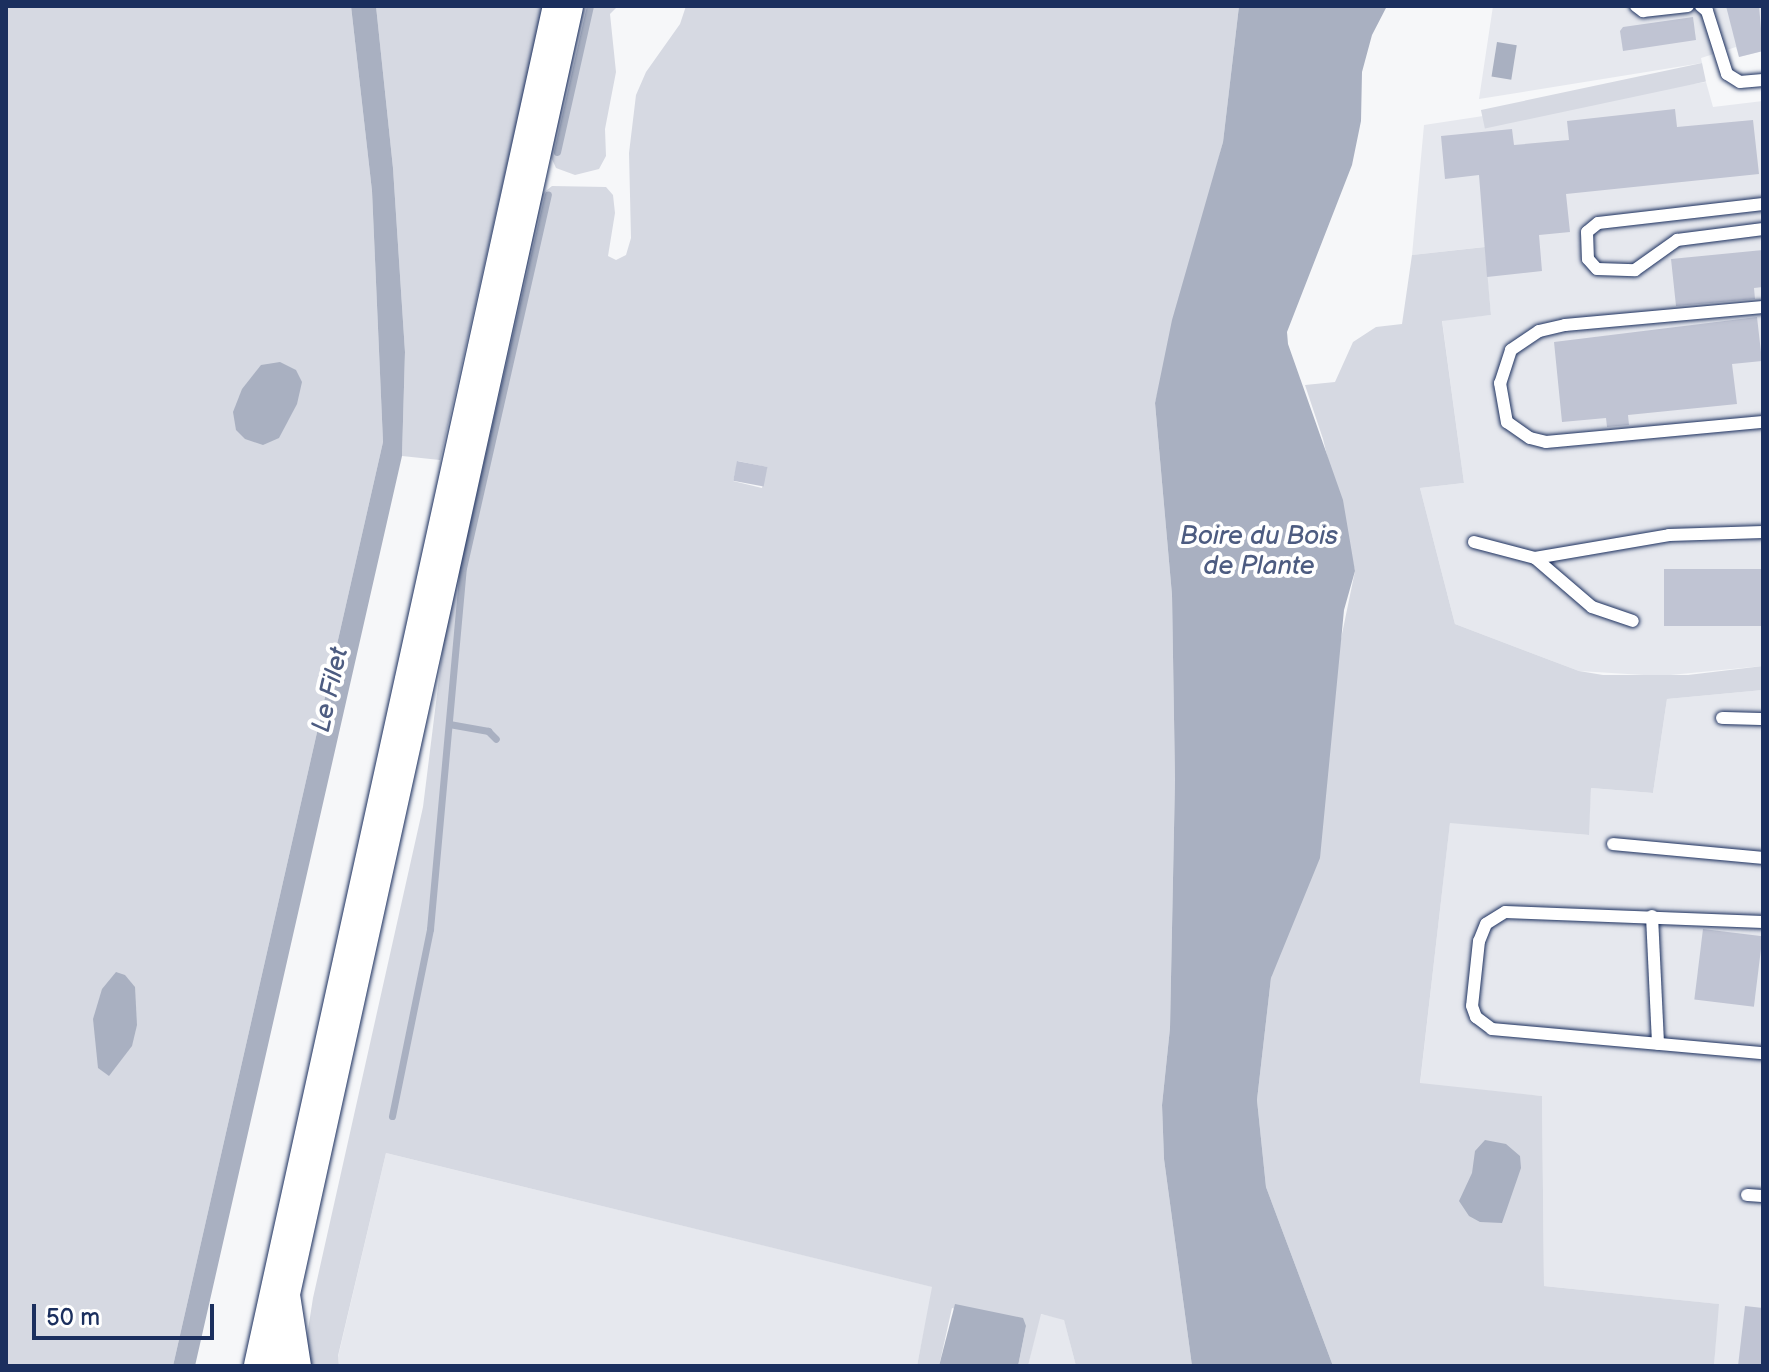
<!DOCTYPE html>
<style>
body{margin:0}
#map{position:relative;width:1769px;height:1372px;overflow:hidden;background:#f6f7f9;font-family:"Balsamiq Sans",sans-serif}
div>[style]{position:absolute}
.built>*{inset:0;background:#e6e8ee}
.green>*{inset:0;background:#d6d9e2;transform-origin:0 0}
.water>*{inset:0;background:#a9b0c1;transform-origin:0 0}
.stream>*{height:7px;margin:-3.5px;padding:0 3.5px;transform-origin:3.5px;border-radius:3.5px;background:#a9b0c1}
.building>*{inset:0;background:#c0c4d3;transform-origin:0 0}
.roads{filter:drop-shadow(0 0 2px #1b2f5e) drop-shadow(0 0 2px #1b2f5e)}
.lane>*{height:12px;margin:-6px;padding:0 6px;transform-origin:6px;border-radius:6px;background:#fff}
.street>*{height:26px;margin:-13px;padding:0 13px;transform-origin:13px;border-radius:13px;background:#fff}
.primary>*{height:40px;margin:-20px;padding:0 20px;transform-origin:20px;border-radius:20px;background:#fff}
span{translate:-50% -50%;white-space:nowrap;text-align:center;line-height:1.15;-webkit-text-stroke:8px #fff;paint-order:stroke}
.water-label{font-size:26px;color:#4d5c81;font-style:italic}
.frame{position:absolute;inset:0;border:8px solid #1b2f5e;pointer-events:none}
.scale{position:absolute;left:32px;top:1304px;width:182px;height:36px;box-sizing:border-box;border:4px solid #1b2f5e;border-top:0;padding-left:10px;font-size:24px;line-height:28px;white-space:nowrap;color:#1b2f5e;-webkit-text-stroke:6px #fff;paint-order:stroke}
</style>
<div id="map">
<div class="built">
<div style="clip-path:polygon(1493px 6px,1763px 6px,1763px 51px,1739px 57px,1736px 47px,1701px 58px,1702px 63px,1479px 99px)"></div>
<div style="clip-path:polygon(1706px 82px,1713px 107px,1763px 101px,1763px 666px,1660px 676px,1579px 671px,1455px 624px,1420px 488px,1464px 483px,1442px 320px,1491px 315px,1484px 247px,1412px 255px,1424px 125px)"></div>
<div style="clip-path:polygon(1763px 690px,1763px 1366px,1714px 1366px,1718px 1304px,1544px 1286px,1542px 1096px,1420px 1084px,1450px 822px,1588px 835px,1591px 788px,1653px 793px,1667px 699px)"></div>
<div style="clip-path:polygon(386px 1153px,933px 1287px,917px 1366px,339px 1366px,338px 1357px)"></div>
<div style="clip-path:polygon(1040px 1314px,1064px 1319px,1076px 1366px,1028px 1366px)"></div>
</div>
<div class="green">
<div style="clip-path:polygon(6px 6px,351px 6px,372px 191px,383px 442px,173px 1366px,6px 1366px)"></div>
<div style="clip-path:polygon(376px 6px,543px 6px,440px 460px,402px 456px,405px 352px,393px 168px)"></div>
<div style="clip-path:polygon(579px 6px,618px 6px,610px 14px,616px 72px,605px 129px,606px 156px,599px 169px,575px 175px,556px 168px,551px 157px,552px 131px)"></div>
<div style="clip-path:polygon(evenodd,686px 6px,1239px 6px,1223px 142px,1155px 403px,1172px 595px,1175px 779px,1170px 1028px,1162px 1105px,1164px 1159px,1192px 1366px,1076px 1366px,1064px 1320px,1041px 1314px,1028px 1366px,1018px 1366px,1026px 1326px,952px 1308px,939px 1366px,917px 1366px,932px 1287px,386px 1153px,338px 1356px,339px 1366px,308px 1366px,305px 1349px,313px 1298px,423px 807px,445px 630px,542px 194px,552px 186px,606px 187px,613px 195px,615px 213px,608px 256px,616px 260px,626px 255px,631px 238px,629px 153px,636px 95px,646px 72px,680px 24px,686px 6px,738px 461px,767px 467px,762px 488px,733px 481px,738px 461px)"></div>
<div style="left:1702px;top:63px;width:19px;height:226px;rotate:78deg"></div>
<div style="clip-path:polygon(1485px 247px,1491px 315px,1442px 321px,1464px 483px,1420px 488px,1455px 624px,1579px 671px,1603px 675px,1688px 675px,1763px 666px,1763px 690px,1667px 699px,1653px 793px,1591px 788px,1589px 835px,1450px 823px,1420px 1083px,1542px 1096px,1544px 1286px,1719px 1304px,1714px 1366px,1333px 1366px,1266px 1187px,1257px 1100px,1271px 978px,1355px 571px,1323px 439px,1305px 385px,1335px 382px,1353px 342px,1376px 327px,1402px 324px,1412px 255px)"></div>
</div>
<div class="water">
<div style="clip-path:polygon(351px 6px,376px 6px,393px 168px,405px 352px,402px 456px,195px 1366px,173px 1366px,383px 442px,372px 191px)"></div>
<div style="clip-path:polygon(1239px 6px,1387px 6px,1372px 35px,1362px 72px,1361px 121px,1352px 165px,1287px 332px,1288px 344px,1343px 500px,1355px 571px,1344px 610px,1320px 858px,1271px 978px,1257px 1100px,1266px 1187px,1333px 1366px,1192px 1366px,1164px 1159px,1162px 1105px,1170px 1028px,1175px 779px,1172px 595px,1155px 403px,1172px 320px,1223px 142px)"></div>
<div style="left:1497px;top:42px;width:20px;height:35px;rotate:9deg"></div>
<div style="clip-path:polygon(280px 362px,296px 370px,302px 382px,297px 404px,279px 438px,263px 445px,245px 439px,236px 430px,233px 412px,242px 389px,261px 365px)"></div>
<div style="clip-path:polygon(116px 972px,125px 975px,135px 987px,137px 1025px,132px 1046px,109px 1076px,98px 1068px,93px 1019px,102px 989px)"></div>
<div style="clip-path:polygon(1485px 1140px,1506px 1144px,1520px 1156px,1521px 1168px,1502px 1223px,1480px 1222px,1469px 1216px,1459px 1201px,1472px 1173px,1475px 1151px)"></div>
<div style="clip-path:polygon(955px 1304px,1023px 1318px,1026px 1326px,1018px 1366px,939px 1366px)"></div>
</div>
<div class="stream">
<div style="left:557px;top:152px;width:150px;rotate:-77.3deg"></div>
<div style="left:449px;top:724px;width:40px;rotate:10deg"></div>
<div style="left:488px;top:731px;width:11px;rotate:45deg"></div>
<div style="left:392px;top:1116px;width:191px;rotate:-78.5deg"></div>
<div style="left:430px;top:929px;width:363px;rotate:-84.8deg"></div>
<div style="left:463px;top:568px;width:383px;rotate:-77.2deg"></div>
</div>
<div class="building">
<div style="clip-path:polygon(1726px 6px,1759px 6px,1763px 51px,1739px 57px)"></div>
<div style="clip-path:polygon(1693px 17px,1696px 40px,1623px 51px,1620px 31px,1623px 27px)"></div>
<div style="clip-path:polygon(1675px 109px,1677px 127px,1753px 120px,1759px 174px,1566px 194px,1570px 232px,1539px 235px,1542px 271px,1487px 277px,1479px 175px,1445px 179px,1441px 136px,1512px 129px,1514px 145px,1569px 140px,1567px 121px)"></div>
<div style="clip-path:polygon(1763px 250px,1763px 287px,1754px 288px,1755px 299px,1676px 306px,1671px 259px)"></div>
<div style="clip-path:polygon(1757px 317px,1762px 361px,1732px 364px,1737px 404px,1628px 415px,1629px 425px,1607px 427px,1606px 418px,1562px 422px,1554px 342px)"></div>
<div style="left:737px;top:461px;width:31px;height:20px;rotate:11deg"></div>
<div style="left:1763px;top:569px;width:57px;height:99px;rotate:90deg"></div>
<div style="left:1703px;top:929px;width:60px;height:71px;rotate:7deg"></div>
<div style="clip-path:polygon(1745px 1306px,1763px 1308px,1763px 1366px,1738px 1366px)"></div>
</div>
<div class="roads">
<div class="lane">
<div style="left:1636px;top:6px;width:9px;rotate:36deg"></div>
<div style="left:1643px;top:11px;width:45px;rotate:-6.3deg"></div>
<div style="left:1701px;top:6px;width:8px;rotate:40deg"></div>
<div style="left:1707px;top:11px;width:66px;rotate:72.4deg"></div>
<div style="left:1727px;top:74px;width:15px;rotate:32deg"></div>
<div style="left:1740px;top:82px;width:23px;rotate:-5deg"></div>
<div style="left:1763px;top:204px;width:166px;rotate:173.4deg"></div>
<div style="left:1598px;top:223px;width:14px;rotate:141deg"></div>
<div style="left:1587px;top:232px;width:27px;rotate:88deg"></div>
<div style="left:1588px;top:259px;width:13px;rotate:48deg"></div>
<div style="left:1597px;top:269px;width:38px;rotate:2deg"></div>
<div style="left:1635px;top:270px;width:52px;rotate:-35.5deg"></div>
<div style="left:1677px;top:240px;width:87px;rotate:-7.3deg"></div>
<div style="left:1763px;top:307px;width:199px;rotate:174.8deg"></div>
<div style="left:1565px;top:325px;width:27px;rotate:167deg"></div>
<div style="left:1539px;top:331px;width:34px;rotate:146deg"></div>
<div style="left:1511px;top:350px;width:35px;rotate:108deg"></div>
<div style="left:1500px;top:383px;width:40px;rotate:80deg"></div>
<div style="left:1507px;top:422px;width:28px;rotate:35deg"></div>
<div style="left:1530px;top:438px;width:16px;rotate:14deg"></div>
<div style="left:1546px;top:442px;width:218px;rotate:-5.3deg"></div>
<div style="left:1474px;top:542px;width:63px;rotate:14.7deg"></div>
<div style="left:1535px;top:558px;width:136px;rotate:-9.7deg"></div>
<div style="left:1669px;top:535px;width:94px;rotate:-1.8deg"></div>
<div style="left:1535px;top:558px;width:75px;rotate:40.7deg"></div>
<div style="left:1592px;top:607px;width:43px;rotate:18.9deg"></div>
<div style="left:1722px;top:718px;width:41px;rotate:1.4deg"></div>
<div style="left:1613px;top:844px;width:151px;rotate:5.3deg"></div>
<div style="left:1652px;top:916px;width:128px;rotate:87.3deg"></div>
<div style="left:1763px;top:922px;width:258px;rotate:-177.8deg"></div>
<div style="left:1505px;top:912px;width:22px;rotate:148deg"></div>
<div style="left:1486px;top:924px;width:18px;rotate:112deg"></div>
<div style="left:1479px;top:941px;width:65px;rotate:96.1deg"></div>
<div style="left:1472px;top:1006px;width:12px;rotate:70deg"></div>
<div style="left:1476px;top:1017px;width:20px;rotate:37deg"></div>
<div style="left:1492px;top:1029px;width:272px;rotate:5.1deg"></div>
<div style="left:1747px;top:1195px;width:16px;rotate:4deg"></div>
</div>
<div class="street">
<div style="left:287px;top:1295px;width:72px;rotate:81.2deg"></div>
</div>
<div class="primary">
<div style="left:264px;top:1366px;width:1392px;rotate:-77.6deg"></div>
</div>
</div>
<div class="water-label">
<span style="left:1259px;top:552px">Boire du Bois<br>de Plante</span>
<span style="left:331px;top:690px;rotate:-77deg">Le Filet</span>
</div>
<div class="frame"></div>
<div class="scale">50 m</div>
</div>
